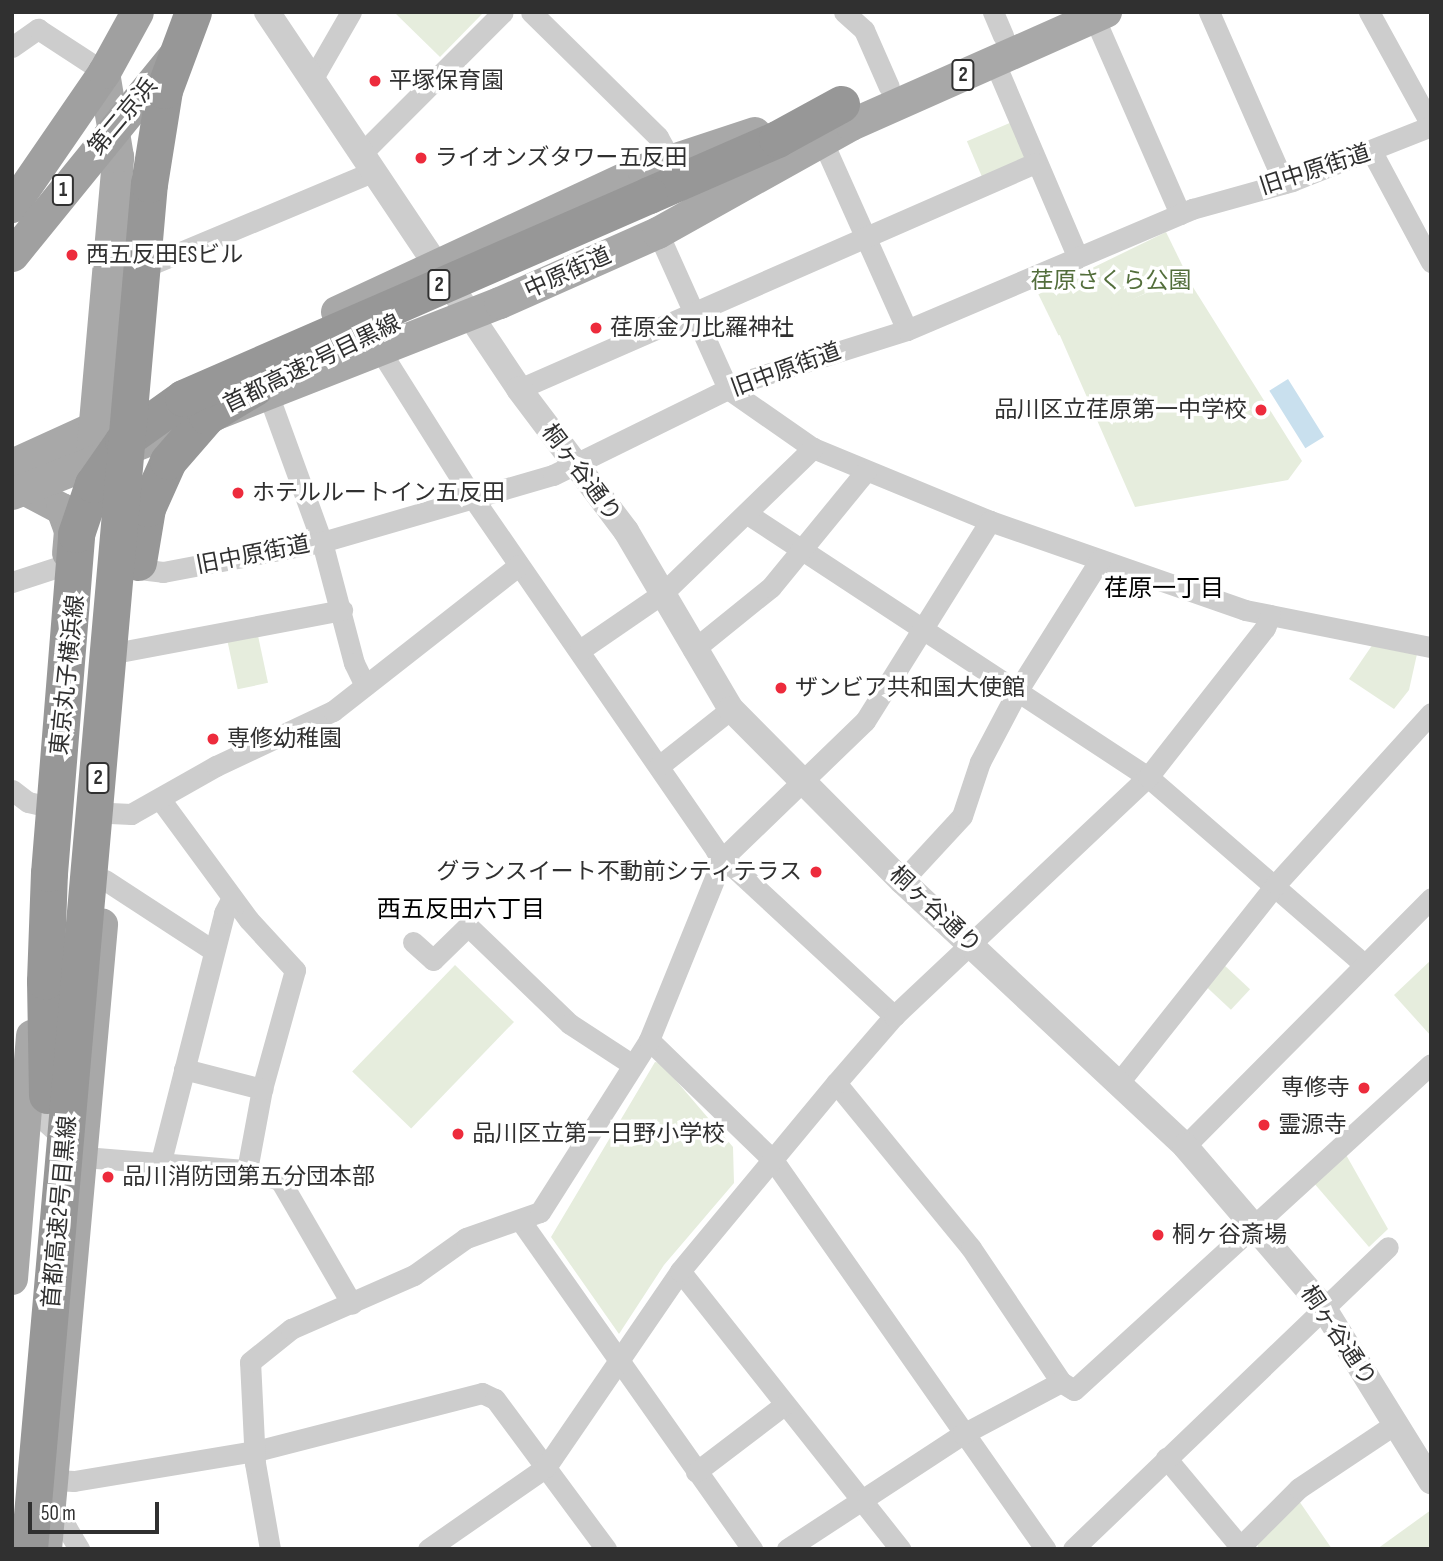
<!DOCTYPE html>
<meta charset="utf-8">
<style>
body{margin:0}
#map{position:relative;width:1443px;height:1561px;overflow:hidden;background:#fff;font-family:"Sofia Sans Condensed","Noto Sans JP",sans-serif}
div>[style]{position:absolute}
.green>*{inset:0;background:#e6eddd;transform-origin:0 0}
.water>*{inset:0;background:#c9e0ee;transform-origin:0 0}
.minor>*{height:21px;margin:-10.5px;padding:0 10.5px;transform-origin:10.5px;border-radius:10.5px;background:#cdcdcd}
.tertiary>*{height:26px;margin:-13px;padding:0 13px;transform-origin:13px;border-radius:13px;background:#cdcdcd}
.primary>*{height:32px;margin:-16px;padding:0 16px;transform-origin:16px;border-radius:16px;background:#a8a8a8}
.trunk>*{height:33px;margin:-16.5px;padding:0 16.5px;transform-origin:16.5px;border-radius:16.5px;background:#a0a0a0}
.motorway>*{height:37px;margin:-18.5px;padding:0 18.5px;transform-origin:18.5px;border-radius:18.5px;background:#979797}
.motorway-bridge>*{height:37px;margin:-18.5px;padding:0 18.5px;transform-origin:18.5px;border-radius:18.5px;background:#979797}
.dots>*{width:19px;height:19px;translate:-50% -50%;box-sizing:border-box;border:4px solid #fff;border-radius:50%}
span{translate:-50% -50%;white-space:nowrap;text-align:center;line-height:1.15;-webkit-text-stroke:7px #fff;paint-order:stroke}
.shield-label span{padding:2px 5px;background:#fff;border:2px solid;border-radius:5px;-webkit-text-stroke-width:0}
.shield-label{font-size:21px;color:#303030;font-weight:700}
.poi-label{font-size:23px;color:#303030}
.left{translate:0 -50%;text-align:left}
.right{translate:-100% -50%;text-align:right}
.street-label{font-size:23px;color:#303030}
.park-label{font-size:23px;color:#536e3b}
.neighbourhood-label{font-size:24px;color:#000}
.frame{position:absolute;inset:0;border:14px solid #303030;pointer-events:none}
.scale{position:absolute;left:28px;top:1502px;width:131px;height:32px;box-sizing:border-box;border:4px solid #303030;border-top:0;padding-left:9px;font-size:21px;line-height:24px;white-space:nowrap;color:#303030;-webkit-text-stroke:5px #fff;paint-order:stroke}
</style>
<div id="map">
<div class="green">
<div style="clip-path:polygon(394px 12px,484px 12px,440px 57px)"></div>
<div style="left:1012px;top:122px;width:41px;height:49px;rotate:67deg"></div>
<div style="left:1166px;top:232px;width:46px;height:142px;rotate:64deg"></div>
<div style="clip-path:polygon(1186px 276px,1302px 461px,1288px 480px,1135px 507px,1058px 331px)"></div>
<div style="left:257px;top:631px;width:53px;height:31px;rotate:78deg"></div>
<div style="clip-path:polygon(1373px 644px,1417px 654px,1409px 690px,1394px 709px,1349px 679px)"></div>
<div style="clip-path:polygon(1431px 960px,1431px 1036px,1394px 995px)"></div>
<div style="left:1223px;top:964px;width:37px;height:28px;rotate:43deg"></div>
<div style="left:455px;top:965px;width:82px;height:148px;rotate:44deg"></div>
<div style="clip-path:polygon(655px 1062px,661px 1063px,733px 1147px,734px 1183px,664px 1265px,619px 1334px,551px 1237px)"></div>
<div style="clip-path:polygon(1345px 1153px,1388px 1229px,1369px 1247px,1313px 1182px)"></div>
<div style="clip-path:polygon(1297px 1498px,1332px 1549px,1258px 1549px,1257px 1540px)"></div>
<div style="clip-path:polygon(1431px 1510px,1431px 1549px,1377px 1549px)"></div>
</div>
<div class="water">
<div style="left:1288px;top:379px;width:68px;height:22px;rotate:58deg"></div>
</div>
<div class="minor">
<div style="left:531px;top:12px;width:178px;rotate:44.5deg"></div>
<div style="left:658px;top:137px;width:26px;rotate:61deg"></div>
<div style="left:844px;top:12px;width:27px;rotate:42deg"></div>
<div style="left:864px;top:30px;width:62px;rotate:66.3deg"></div>
<div style="left:993px;top:12px;width:26px;rotate:67deg"></div>
<div style="left:1209px;top:12px;width:187px;rotate:66.3deg"></div>
<div style="left:1369px;top:12px;width:129px;rotate:61.2deg"></div>
<div style="left:1094px;top:17px;width:215px;rotate:66.4deg"></div>
<div style="left:12px;top:47px;width:32px;rotate:-35deg"></div>
<div style="left:38px;top:29px;width:79px;rotate:33.1deg"></div>
<div style="left:994px;top:61px;width:214px;rotate:66.9deg"></div>
<div style="left:313px;top:78px;width:76px;rotate:-60.1deg"></div>
<div style="left:822px;top:140px;width:208px;rotate:65.9deg"></div>
<div style="left:1372px;top:152px;width:125px;rotate:61.8deg"></div>
<div style="left:362px;top:153px;width:199px;rotate:-45deg"></div>
<div style="left:658px;top:233px;width:171px;rotate:65.8deg"></div>
<div style="left:728px;top:389px;width:103px;rotate:34.8deg"></div>
<div style="left:813px;top:448px;width:191px;rotate:22.4deg"></div>
<div style="left:990px;top:521px;width:270px;rotate:19.2deg"></div>
<div style="left:1245px;top:610px;width:190px;rotate:11.3deg"></div>
<div style="left:152px;top:264px;width:241px;rotate:-22.7deg"></div>
<div style="left:381px;top:352px;width:176px;rotate:57.8deg"></div>
<div style="left:475px;top:501px;width:425px;rotate:55.4deg"></div>
<div style="left:716px;top:851px;width:243px;rotate:42.8deg"></div>
<div style="left:519px;top:389px;width:563px;rotate:-23.65deg"></div>
<div style="left:268px;top:394px;width:158px;rotate:70deg"></div>
<div style="left:322px;top:542px;width:125px;rotate:75.2deg"></div>
<div style="left:354px;top:663px;width:25px;rotate:64deg"></div>
<div style="left:749px;top:515px;width:477px;rotate:33.3deg"></div>
<div style="left:1148px;top:777px;width:284px;rotate:40.9deg"></div>
<div style="left:131px;top:568px;width:32px;rotate:7deg"></div>
<div style="left:163px;top:572px;width:162px;rotate:-10.7deg"></div>
<div style="left:322px;top:542px;width:241px;rotate:-16.2deg"></div>
<div style="left:553px;top:475px;width:211px;rotate:-26.2deg"></div>
<div style="left:742px;top:382px;width:173px;rotate:-17.5deg"></div>
<div style="left:907px;top:330px;width:310px;rotate:-23deg"></div>
<div style="left:1192px;top:209px;width:104px;rotate:-15.6deg"></div>
<div style="left:1292px;top:181px;width:149px;rotate:-21.6deg"></div>
<div style="left:12px;top:582px;width:58px;rotate:-18.1deg"></div>
<div style="left:580px;top:650px;width:101px;rotate:-34.5deg"></div>
<div style="left:663px;top:593px;width:209px;rotate:-44deg"></div>
<div style="left:693px;top:650px;width:100px;rotate:-38.9deg"></div>
<div style="left:771px;top:587px;width:150px;rotate:-50.7deg"></div>
<div style="left:125px;top:651px;width:221px;rotate:-10.7deg"></div>
<div style="left:659px;top:766px;width:92px;rotate:-38.4deg"></div>
<div style="left:12px;top:790px;width:20px;rotate:37deg"></div>
<div style="left:28px;top:802px;width:26px;rotate:13deg"></div>
<div style="left:160px;top:799px;width:150px;rotate:53.7deg"></div>
<div style="left:249px;top:920px;width:68px;rotate:47.4deg"></div>
<div style="left:295px;top:970px;width:123px;rotate:105.5deg"></div>
<div style="left:262px;top:1089px;width:82px;rotate:100.5deg"></div>
<div style="left:110px;top:813px;width:21px;rotate:3deg"></div>
<div style="left:131px;top:814px;width:98px;rotate:-29.5deg"></div>
<div style="left:216px;top:766px;width:129px;rotate:-25.2deg"></div>
<div style="left:333px;top:711px;width:236px;rotate:-38.1deg"></div>
<div style="left:105px;top:880px;width:130px;rotate:33.1deg"></div>
<div style="left:902px;top:881px;width:88px;rotate:-47.3deg"></div>
<div style="left:962px;top:816px;width:57px;rotate:-71.6deg"></div>
<div style="left:980px;top:762px;width:81px;rotate:-62.2deg"></div>
<div style="left:1018px;top:690px;width:154px;rotate:-57.8deg"></div>
<div style="left:413px;top:942px;width:27px;rotate:42deg"></div>
<div style="left:433px;top:960px;width:49px;rotate:-44.2deg"></div>
<div style="left:468px;top:926px;width:141px;rotate:43.9deg"></div>
<div style="left:570px;top:1024px;width:75px;rotate:33.1deg"></div>
<div style="left:649px;top:1040px;width:173px;rotate:44.1deg"></div>
<div style="left:773px;top:1160px;width:475px;rotate:55deg"></div>
<div style="left:184px;top:1069px;width:81px;rotate:14.4deg"></div>
<div style="left:1120px;top:1081px;width:251px;rotate:-51.6deg"></div>
<div style="left:1276px;top:884px;width:231px;rotate:-47.8deg"></div>
<div style="left:836px;top:1083px;width:213px;rotate:50.7deg"></div>
<div style="left:971px;top:1248px;width:161px;rotate:56.1deg"></div>
<div style="left:1061px;top:1382px;width:15px;rotate:32deg"></div>
<div style="left:1074px;top:1390px;width:483px;rotate:-42.4deg"></div>
<div style="left:18px;top:1104px;width:8px"></div>
<div style="left:26px;top:1104px;width:79px;rotate:42.4deg"></div>
<div style="left:84px;top:1157px;width:164px;rotate:4.6deg"></div>
<div style="left:247px;top:1170px;width:34px;rotate:17deg"></div>
<div style="left:280px;top:1180px;width:143px;rotate:59.9deg"></div>
<div style="left:1185px;top:1146px;width:349px;rotate:-45.2deg"></div>
<div style="left:160px;top:1165px;width:260px;rotate:-75.7deg"></div>
<div style="left:224px;top:913px;width:17px;rotate:-62deg"></div>
<div style="left:520px;top:1220px;width:403px;rotate:54.8deg"></div>
<div style="left:680px;top:1271px;width:355px;rotate:51.6deg"></div>
<div style="left:1166px;top:1458px;width:119px;rotate:50.1deg"></div>
<div style="left:696px;top:1472px;width:111px;rotate:-37.3deg"></div>
<div style="left:54px;top:1480px;width:20px;rotate:3deg"></div>
<div style="left:74px;top:1481px;width:184px;rotate:-9.4deg"></div>
<div style="left:256px;top:1451px;width:233px;rotate:-14.4deg"></div>
<div style="left:482px;top:1393px;width:14px;rotate:25deg"></div>
<div style="left:495px;top:1399px;width:187px;rotate:53.5deg"></div>
<div style="left:51px;top:1516px;width:19px;rotate:36deg"></div>
<div style="left:66px;top:1527px;width:26px;rotate:59deg"></div>
<div style="left:270px;top:1549px;width:87px;rotate:-99.9deg"></div>
<div style="left:255px;top:1463px;width:101px;rotate:-92.8deg"></div>
<div style="left:250px;top:1362px;width:53px;rotate:-38.8deg"></div>
<div style="left:291px;top:1329px;width:134px;rotate:-23.7deg"></div>
<div style="left:414px;top:1275px;width:64px;rotate:-35.4deg"></div>
<div style="left:466px;top:1238px;width:78px;rotate:-19.4deg"></div>
<div style="left:540px;top:1212px;width:204px;rotate:-57.6deg"></div>
<div style="left:649px;top:1040px;width:196px;rotate:-67.9deg"></div>
<div style="left:723px;top:858px;width:197px;rotate:-44deg"></div>
<div style="left:865px;top:721px;width:236px;rotate:-58deg"></div>
<div style="left:428px;top:1549px;width:144px;rotate:-34.8deg"></div>
<div style="left:546px;top:1467px;width:237px;rotate:-55.6deg"></div>
<div style="left:680px;top:1271px;width:244px;rotate:-50.3deg"></div>
<div style="left:836px;top:1083px;width:89px;rotate:-49.1deg"></div>
<div style="left:894px;top:1016px;width:349px;rotate:-43.3deg"></div>
<div style="left:1148px;top:777px;width:189px;rotate:-51.9deg"></div>
<div style="left:1265px;top:628px;width:14px;rotate:-69deg"></div>
<div style="left:787px;top:1549px;width:210px;rotate:-33.2deg"></div>
<div style="left:963px;top:1434px;width:111px;rotate:-28deg"></div>
<div style="left:1073px;top:1549px;width:436px;rotate:-43.8deg"></div>
<div style="left:1238px;top:1549px;width:86px;rotate:-45deg"></div>
<div style="left:1299px;top:1488px;width:115px;rotate:-33.7deg"></div>
</div>
<div class="tertiary">
<div style="left:267px;top:12px;width:453px;rotate:56.2deg"></div>
<div style="left:519px;top:389px;width:178px;rotate:53deg"></div>
<div style="left:626px;top:531px;width:207px;rotate:59.5deg"></div>
<div style="left:731px;top:709px;width:243px;rotate:45.2deg"></div>
<div style="left:902px;top:881px;width:388px;rotate:43.1deg"></div>
<div style="left:1185px;top:1146px;width:212px;rotate:49.4deg"></div>
<div style="left:1323px;top:1307px;width:205px;rotate:58.2deg"></div>
</div>
<div class="primary">
<div style="left:337px;top:312px;width:337px;rotate:-24.9deg"></div>
<div style="left:643px;top:170px;width:118px;rotate:-18.3deg"></div>
<div style="left:12px;top:465px;width:111px;rotate:-24.5deg"></div>
<div style="left:24px;top:489px;width:43px;rotate:27.8deg"></div>
<div style="left:62px;top:509px;width:23px;rotate:70deg"></div>
<div style="left:70px;top:531px;width:22px;rotate:95deg"></div>
<div style="left:89px;top:491px;width:335px;rotate:-85deg"></div>
<div style="left:118px;top:157px;width:86px;rotate:-99.4deg"></div>
<div style="left:12px;top:494px;width:524px;rotate:-21.38deg"></div>
<div style="left:500px;top:303px;width:173px;rotate:-23.9deg"></div>
<div style="left:658px;top:233px;width:221px;rotate:-29.2deg"></div>
<div style="left:851px;top:125px;width:279px;rotate:-23.9deg"></div>
<div style="left:12px;top:1279px;width:244px;rotate:-85.3deg"></div>
<div style="left:46px;top:1549px;width:627px;rotate:-84.87deg"></div>
</div>
<div class="trunk">
<div style="left:12px;top:206px;width:163px;rotate:-55.5deg"></div>
<div style="left:104px;top:72px;width:68px;rotate:-61.2deg"></div>
<div style="left:12px;top:255px;width:257px;rotate:-50.9deg"></div>
</div>
<div class="motorway">
<div style="left:649px;top:195px;width:140px;rotate:-23.6deg"></div>
<div style="left:777px;top:139px;width:73px;rotate:-28.7deg"></div>
<div style="left:47px;top:1095px;width:114px;rotate:-91deg"></div>
<div style="left:45px;top:981px;width:108px;rotate:-87.9deg"></div>
</div>
<div class="motorway-bridge">
<div style="left:138px;top:562px;width:55px;rotate:-80.5deg"></div>
<div style="left:147px;top:508px;width:51px;rotate:-65.9deg"></div>
<div style="left:168px;top:461px;width:60px;rotate:-49.1deg"></div>
<div style="left:207px;top:416px;width:56px;rotate:-31.1deg"></div>
<div style="left:49px;top:873px;width:340px;rotate:-85.4deg"></div>
<div style="left:76px;top:534px;width:53px;rotate:-71.2deg"></div>
<div style="left:93px;top:484px;width:52px;rotate:-55.1deg"></div>
<div style="left:123px;top:441px;width:74px;rotate:-35.6deg"></div>
<div style="left:183px;top:398px;width:508px;rotate:-23.54deg"></div>
<div style="left:29px;top:1549px;width:1370px;rotate:-84.98deg"></div>
<div style="left:149px;top:184px;width:95px;rotate:-80.9deg"></div>
<div style="left:164px;top:90px;width:83px;rotate:-69.6deg"></div>
</div>
<div class="dots">
<div style="left:375px;top:81px;background:#ed2b3c"></div>
<div style="left:421px;top:158px;background:#ed2b3c"></div>
<div style="left:72px;top:255px;background:#ed2b3c"></div>
<div style="left:596px;top:328px;background:#ed2b3c"></div>
<div style="left:1261px;top:410px;background:#ed2b3c"></div>
<div style="left:238px;top:493px;background:#ed2b3c"></div>
<div style="left:781px;top:688px;background:#ed2b3c"></div>
<div style="left:213px;top:739px;background:#ed2b3c"></div>
<div style="left:816px;top:872px;background:#ed2b3c"></div>
<div style="left:1364px;top:1088px;background:#ed2b3c"></div>
<div style="left:1264px;top:1125px;background:#ed2b3c"></div>
<div style="left:458px;top:1134px;background:#ed2b3c"></div>
<div style="left:108px;top:1177px;background:#ed2b3c"></div>
<div style="left:1158px;top:1235px;background:#ed2b3c"></div>
</div>
<div class="shield-label">
<span style="left:963px;top:75px">2</span>
<span style="left:63px;top:190px">1</span>
<span style="left:439px;top:285px">2</span>
<span style="left:98px;top:778px">2</span>
</div>
<div class="poi-label">
<span class="left" style="left:389px;top:81px">平塚保育園</span>
<span class="left" style="left:435px;top:158px">ライオンズタワー五反田</span>
<span class="left" style="left:86px;top:255px">西五反田ESビル</span>
<span class="left" style="left:610px;top:328px">荏原金刀比羅神社</span>
<span class="right" style="left:1247px;top:410px">品川区立荏原第一中学校</span>
<span class="left" style="left:252px;top:493px">ホテルルートイン五反田</span>
<span class="left" style="left:795px;top:688px">ザンビア共和国大使館</span>
<span class="left" style="left:227px;top:739px">専修幼稚園</span>
<span class="right" style="left:802px;top:872px">グランスイート不動前シティテラス</span>
<span class="right" style="left:1350px;top:1088px">専修寺</span>
<span class="left" style="left:1278px;top:1125px">霊源寺</span>
<span class="left" style="left:472px;top:1134px">品川区立第一日野小学校</span>
<span class="left" style="left:122px;top:1177px">品川消防団第五分団本部</span>
<span class="left" style="left:1172px;top:1235px">桐ヶ谷斎場</span>
</div>
<div class="street-label">
<span style="left:123px;top:117px;rotate:-50deg">第二京浜</span>
<span style="left:1315px;top:170px;rotate:-18deg">旧中原街道</span>
<span style="left:568px;top:273px;rotate:-24deg">中原街道</span>
<span style="left:312px;top:364px;rotate:-26deg">首都高速2号目黒線</span>
<span style="left:786px;top:370px;rotate:-20deg">旧中原街道</span>
<span style="left:581px;top:473px;rotate:53deg">桐ヶ谷通り</span>
<span style="left:253px;top:555px;rotate:-11deg">旧中原街道</span>
<span style="left:68px;top:675px;rotate:-84deg">東京丸子横浜線</span>
<span style="left:935px;top:910px;rotate:43deg">桐ヶ谷通り</span>
<span style="left:60px;top:1212px;rotate:-85deg">首都高速2号目黒線</span>
<span style="left:1338px;top:1336px;rotate:56deg">桐ヶ谷通り</span>
</div>
<div class="park-label">
<span style="left:1111px;top:281px">荏原さくら公園</span>
</div>
<div class="neighbourhood-label">
<span style="left:1164px;top:589px">荏原一丁目</span>
<span style="left:461px;top:910px">西五反田六丁目</span>
</div>
<div class="frame"></div>
<div class="scale">50 m</div>
</div>
